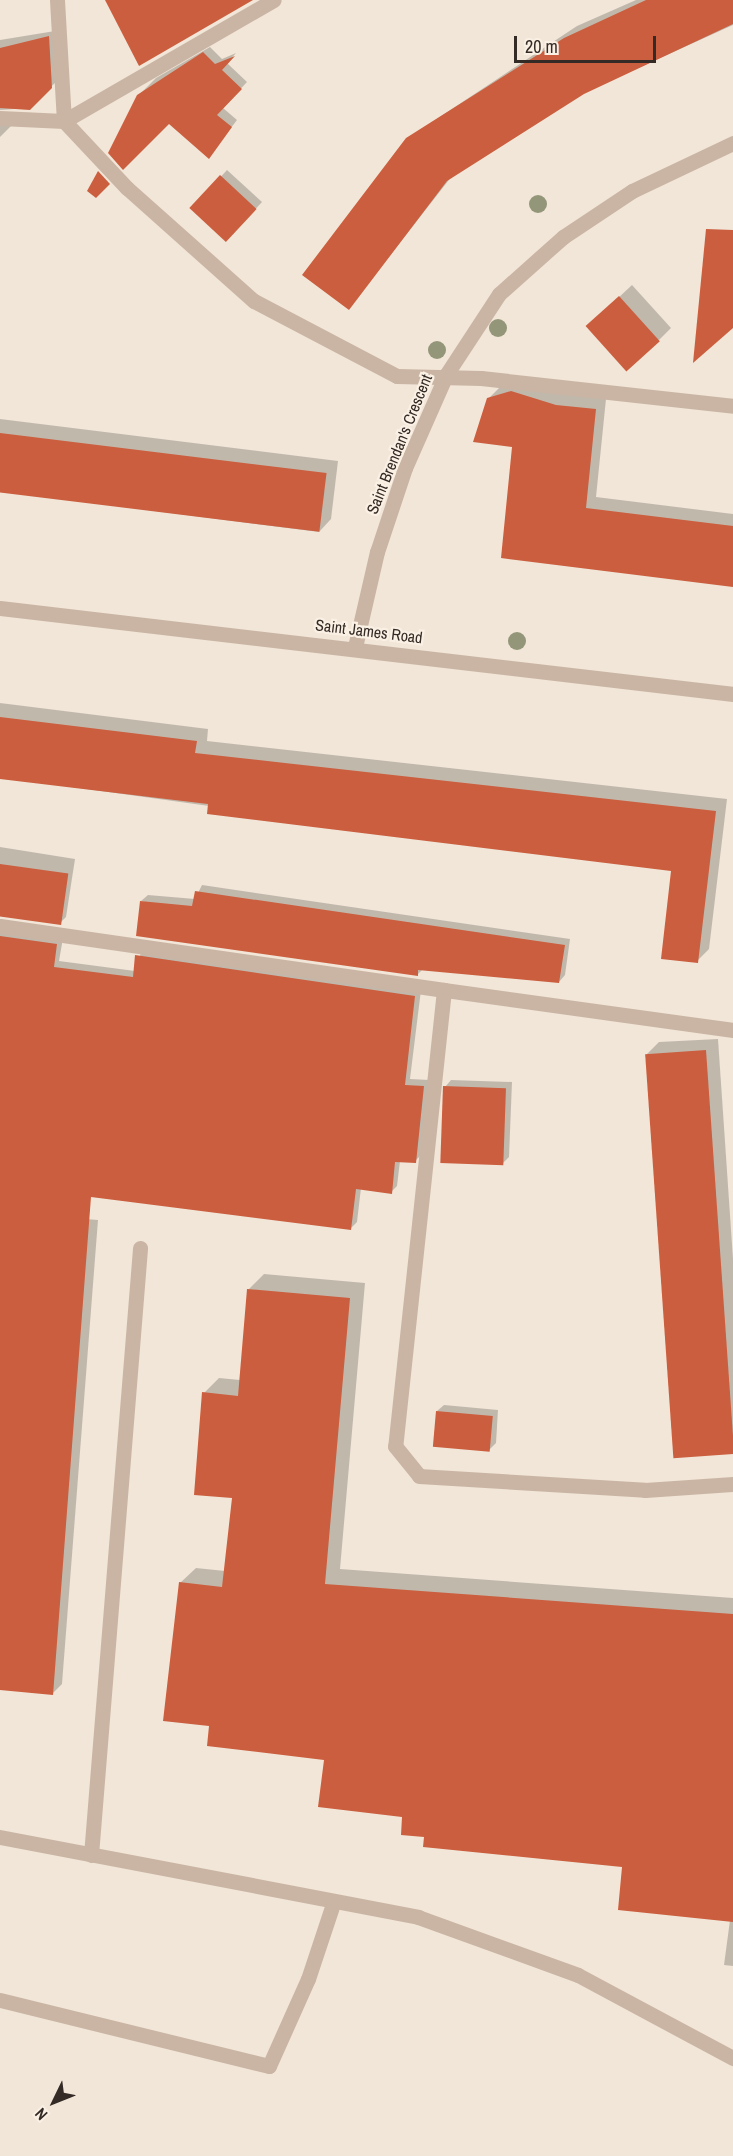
<!DOCTYPE html>
<style>
body{margin:0}
#map{position:relative;width:733px;height:2156px;overflow:hidden;background:#f2e6d8;font-family:"Archivo Narrow",sans-serif}
div>[style]{position:absolute}
.shadow>*{inset:0;background:#0003}
.building>*{inset:0;background:#cb5e3e;transform-origin:0 0}
.service>*{height:15px;margin:-7.5px;padding:0 7.5px;transform-origin:7.5px;border-radius:7.5px;background:#cab5a4}
.minor>*{height:15px;margin:-7.5px;padding:0 7.5px;transform-origin:7.5px;border-radius:7.5px;background:#cab5a4}
.tertiary>*{height:15px;margin:-7.5px;padding:0 7.5px;transform-origin:7.5px;border-radius:7.5px;background:#cab5a4}
.trees>*{width:18px;height:18px;margin:-9px;border-radius:50%;background:#939678}
span{translate:-50% -50%;white-space:nowrap;text-align:center;line-height:1.15;-webkit-text-stroke:4.5px #faf0e4;paint-order:stroke}
.street-label{font-size:16px;color:#352b26}
.north{position:absolute;left:24px;top:2072px;width:60px;height:60px;-webkit-text-stroke:4px #faf0e4;paint-order:stroke;rotate:227deg;font-size:16px;font-weight:700;line-height:24px;text-align:center;color:#352b26}
.north::after{content:'';display:block;margin:auto;width:21px;height:27px;background:#352b26;clip-path:polygon(50% 0,100% 100%,50% 72%,0 100%)}
.scale{position:absolute;left:514px;top:36px;width:142px;height:27px;box-sizing:border-box;border:3px solid #352b26;border-top:0;padding-left:8px;font-size:18px;line-height:21px;white-space:nowrap;color:#352b26;-webkit-text-stroke:4px #faf0e4;paint-order:stroke}
</style>
<div id="map">
<div class="shadow">
<div style="clip-path:polygon(636px 0,733px 0,733px 25px,583px 93px,452px 176px,349px 308px,408px 138px,577px 26px)"></div>
<div style="clip-path:polygon(55px 31px,58px 80px,29px 108px,0 110px,0 40px)"></div>
<div style="clip-path:polygon(210px 47px,222px 59px,236px 53px,227px 63px,247px 82px,223px 108px,237px 120px,209px 157px,138px 96px,156px 78px)"></div>
<div style="clip-path:polygon(0 118px,15px 122px,0 137px)"></div>
<div style="clip-path:polygon(227px 170px,262px 202px,233px 234px,192px 208px)"></div>
<div style="clip-path:polygon(632px 285px,671px 328px,659px 340px,601px 314px)"></div>
<div style="clip-path:polygon(500px 387px,606px 399px,596px 497px,733px 514px,733px 585px,502px 557px,513px 445px,489px 398px)"></div>
<div style="clip-path:polygon(0 419px,338px 461px,331px 519px,319px 532px,0 491px)"></div>
<div style="clip-path:polygon(0 703px,208px 729px,207px 741px,727px 799px,709px 949px,697px 961px,672px 870px,0 777px)"></div>
<div style="clip-path:polygon(0 847px,75px 859px,66px 917px,60px 923px,0 915px)"></div>
<div style="clip-path:polygon(202px 885px,570px 939px,565px 975px,559px 982px,423px 969px,417px 975px,141px 901px,148px 895px,195px 899px)"></div>
<div style="clip-path:polygon(0 923px,63px 938px,59px 961px,135px 971px,142px 950px,421px 990px,410px 1079px,430px 1080px,421px 1155px,415px 1161px,400px 1161px,397px 1186px,391px 1192px,361px 1188px,357px 1222px,350px 1229px,0 1152px)"></div>
<div style="clip-path:polygon(718px 1039px,733px 1259px,733px 1452px,674px 1457px,646px 1055px,659px 1042px)"></div>
<div style="clip-path:polygon(451px 1080px,512px 1082px,509px 1157px,503px 1163px,445px 1087px)"></div>
<div style="clip-path:polygon(0 1212px,98px 1220px,62px 1684px,53px 1693px,0 1689px)"></div>
<div style="clip-path:polygon(264px 1274px,365px 1283px,340px 1569px,733px 1598px,733px 1966px,724px 1965px,730px 1920px,624px 1866px,426px 1836px,325px 1758px,211px 1725px,180px 1583px,196px 1568px,225px 1571px,233px 1497px,204px 1393px,219px 1378px,240px 1380px,248px 1290px)"></div>
<div style="clip-path:polygon(444px 1405px,498px 1410px,496px 1443px,489px 1450px,437px 1411px)"></div>
</div>
<div class="building">
<div style="clip-path:polygon(105px 0,253px 0,139px 66px)"></div>
<div style="clip-path:polygon(646px 0,733px 0,733px 24px,584px 94px,447px 181px,349px 310px,302px 275px,406px 138px,564px 38px)"></div>
<div style="clip-path:polygon(49px 36px,52px 88px,30px 110px,0 108px,0 48px)"></div>
<div style="clip-path:polygon(203px 52px,215px 64px,235px 56px,222px 70px,242px 89px,217px 115px,232px 127px,209px 159px,169px 124px,123px 170px,108px 153px,137px 95px)"></div>
<div style="clip-path:polygon(98px 171px,110px 184px,96px 198px,87px 191px)"></div>
<div style="left:220px;top:175px;width:50px;height:45px;rotate:43deg"></div>
<div style="clip-path:polygon(706px 229px,733px 230px,733px 328px,693px 363px)"></div>
<div style="left:619px;top:296px;width:61px;height:45px;rotate:48deg"></div>
<div style="clip-path:polygon(511px 391px,556px 405px,596px 409px,586px 508px,733px 526px,733px 587px,501px 558px,512px 447px,473px 442px,487px 398px)"></div>
<div style="left:0;top:433px;width:329px;height:59px;rotate:7deg"></div>
<div style="clip-path:polygon(0 717px,197px 741px,195px 753px,716px 811px,698px 963px,661px 959px,671px 871px,207px 814px,208px 804px,0 779px)"></div>
<div style="left:0;top:864px;width:69px;height:52px;rotate:8deg"></div>
<div style="clip-path:polygon(195px 891px,565px 945px,559px 983px,418px 970px,418px 976px,136px 936px,140px 901px,192px 906px)"></div>
<div style="clip-path:polygon(0 936px,57px 944px,54px 967px,133px 977px,135px 955px,415px 996px,405px 1085px,424px 1086px,416px 1163px,395px 1162px,392px 1194px,356px 1189px,351px 1230px,91px 1197px,53px 1695px,0 1690px)"></div>
<div style="left:706px;top:1050px;width:405px;height:61px;rotate:86deg"></div>
<div style="left:443px;top:1086px;width:63px;height:77px;rotate:2deg"></div>
<div style="clip-path:polygon(247px 1289px,350px 1298px,325px 1584px,733px 1614px,733px 1922px,618px 1910px,622px 1867px,423px 1847px,424px 1837px,401px 1835px,402px 1817px,318px 1807px,324px 1760px,207px 1746px,209px 1726px,163px 1721px,179px 1582px,222px 1587px,232px 1498px,194px 1495px,202px 1392px,238px 1396px)"></div>
<div style="left:436px;top:1411px;width:57px;height:36px;rotate:5deg"></div>
</div>
<div class="service">
<div style="left:57px;top:0;width:121px;rotate:86.7deg"></div>
<div style="left:64px;top:121px;width:92px;rotate:46.8deg"></div>
<div style="left:127px;top:188px;width:170px;rotate:41.7deg"></div>
<div style="left:254px;top:301px;width:161px;rotate:27.7deg"></div>
<div style="left:397px;top:376px;width:84px;rotate:1.4deg"></div>
<div style="left:481px;top:378px;width:254px;rotate:6.3deg"></div>
<div style="left:0;top:118px;width:64px;rotate:2.7deg"></div>
<div style="left:64px;top:121px;width:242px;rotate:-30deg"></div>
<div style="left:0;top:926px;width:449px;rotate:8.2deg"></div>
<div style="left:733px;top:1030px;width:292px;rotate:-172.1deg"></div>
<div style="left:444px;top:990px;width:459px;rotate:96.1deg"></div>
<div style="left:395px;top:1446px;width:38px;rotate:51deg"></div>
<div style="left:419px;top:1476px;width:226px;rotate:3.5deg"></div>
<div style="left:645px;top:1490px;width:88px;rotate:-3.9deg"></div>
<div style="left:0;top:2000px;width:277px;rotate:13.8deg"></div>
<div style="left:269px;top:2066px;width:95px;rotate:-65.9deg"></div>
<div style="left:308px;top:1979px;width:82px;rotate:-71.6deg"></div>
</div>
<div class="minor">
<div style="left:355px;top:647px;width:98px;rotate:-77deg"></div>
<div style="left:377px;top:552px;width:89px;rotate:-71.6deg"></div>
<div style="left:405px;top:468px;width:102px;rotate:-66.2deg"></div>
<div style="left:446px;top:375px;width:97px;rotate:-56.8deg"></div>
<div style="left:499px;top:294px;width:86px;rotate:-41.7deg"></div>
<div style="left:563px;top:237px;width:83px;rotate:-33.7deg"></div>
<div style="left:632px;top:191px;width:112px;rotate:-25.4deg"></div>
<div style="left:0;top:1837px;width:426px;rotate:10.8deg"></div>
<div style="left:418px;top:1917px;width:170px;rotate:19.9deg"></div>
<div style="left:578px;top:1975px;width:176px;rotate:28.2deg"></div>
<div style="left:91px;top:1855px;width:609px;rotate:-85.38deg"></div>
</div>
<div class="tertiary">
<div style="left:0;top:608px;width:738px;rotate:6.69deg"></div>
</div>
<div class="trees">
<div style="left:538px;top:204px"></div>
<div style="left:498px;top:328px"></div>
<div style="left:437px;top:350px"></div>
<div style="left:517px;top:641px"></div>
</div>
<div class="street-label">
<span style="left:399px;top:444px;rotate:-68deg">Saint Brendan's Crescent</span>
<span style="left:369px;top:631px;rotate:7deg">Saint James Road</span>
</div>
<div class="north">N</div>
<div class="scale">20 m</div>
</div>
